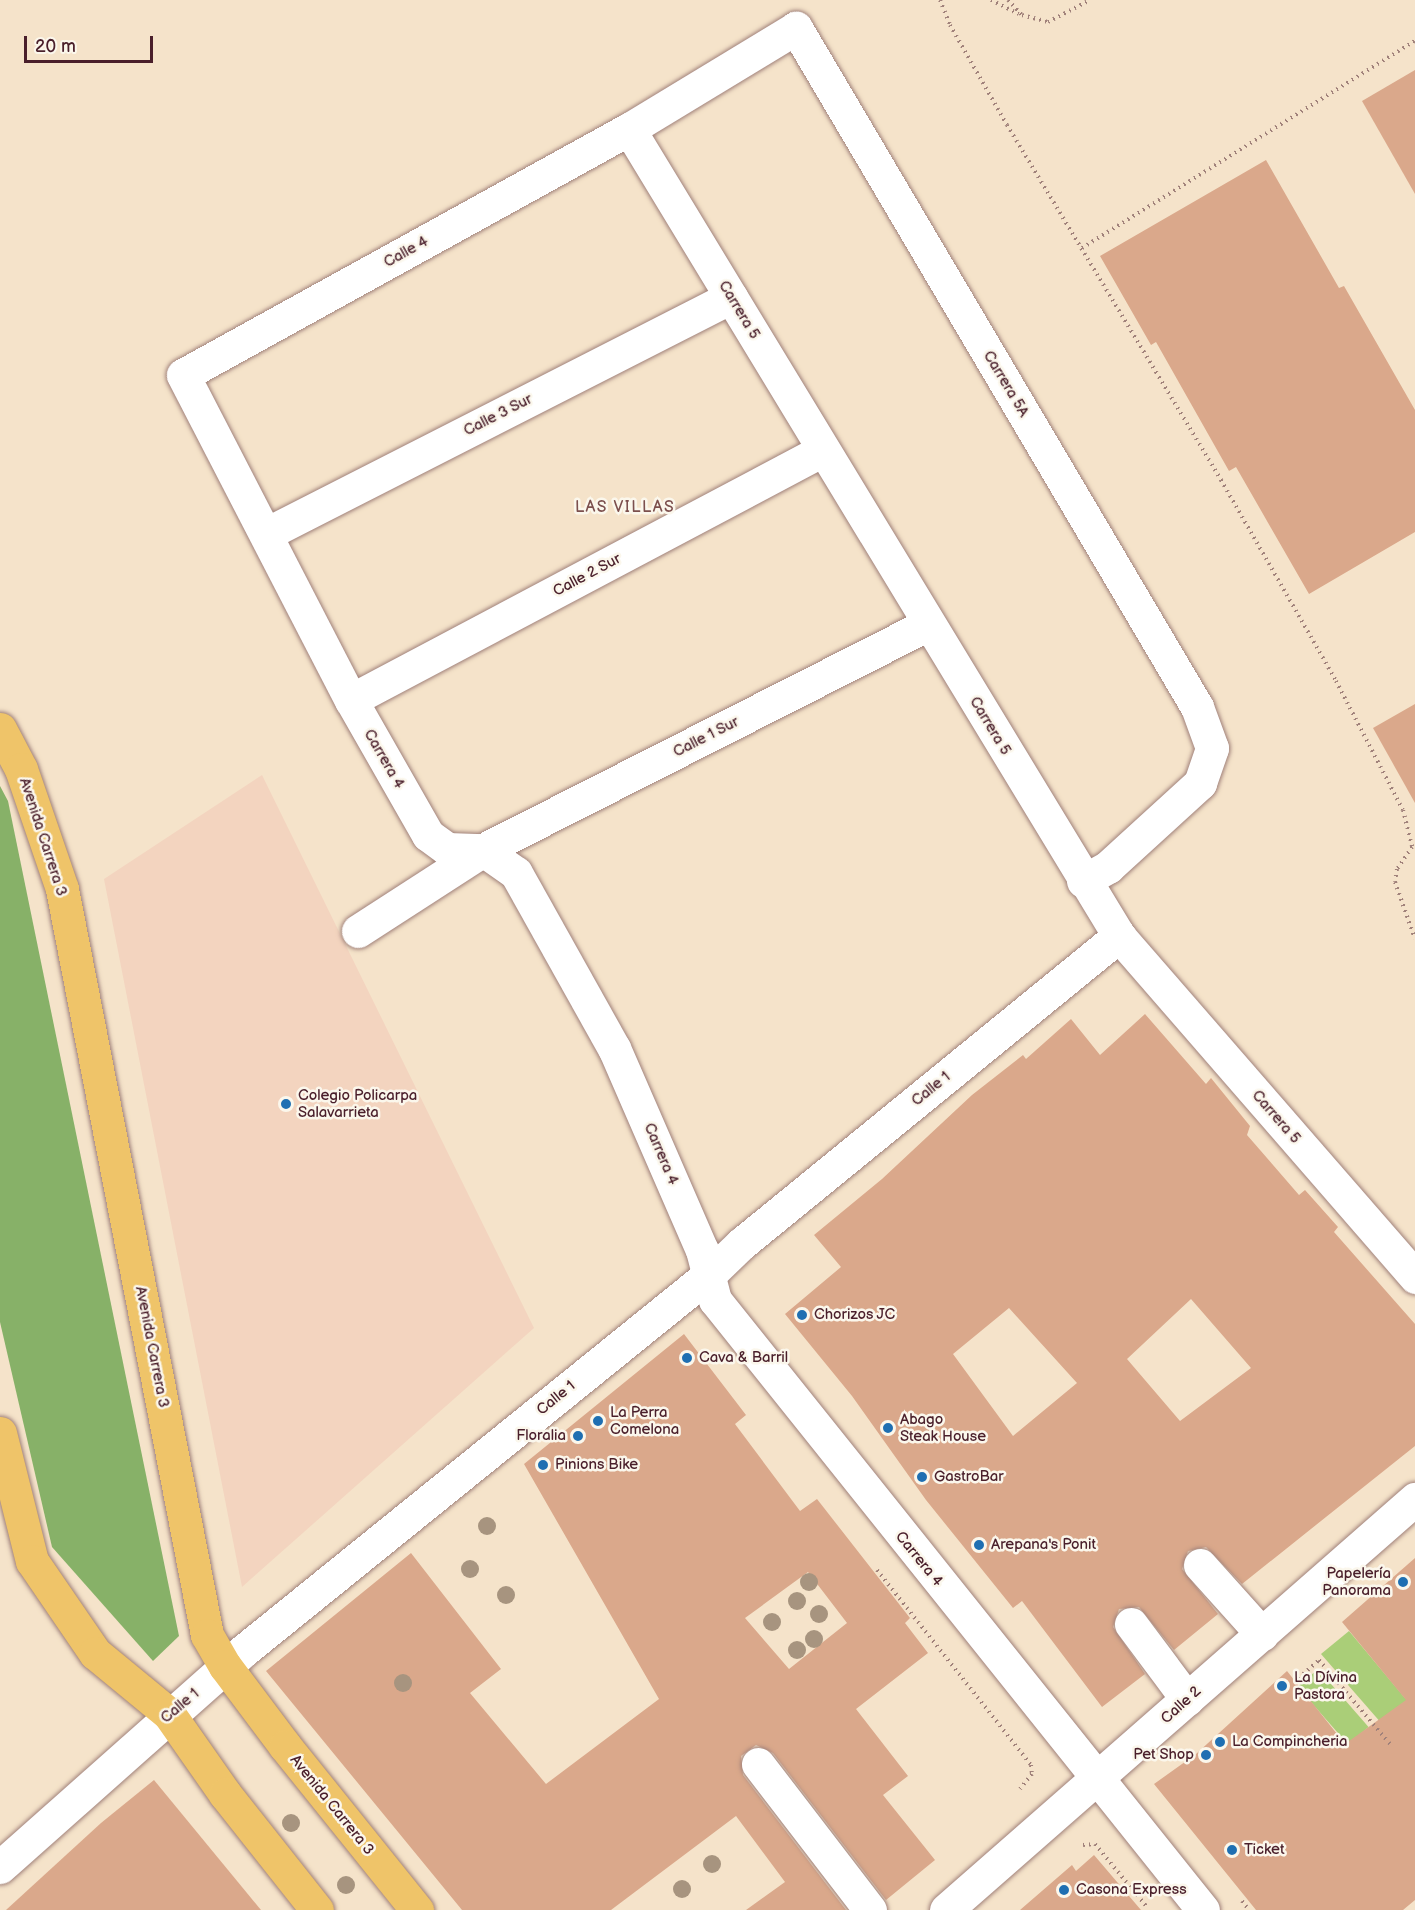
<!DOCTYPE html>
<meta charset="utf-8">
<style>
body{margin:0}
#map{position:relative;width:1415px;height:1910px;overflow:hidden;background:#f5e3ca;font-family:"Balsamiq Sans",sans-serif}
div>[style]{position:absolute}
.built>*{inset:0;background:#f3d4bf}
.green>*{inset:0;background:#aace78;transform-origin:0 0}
.forest>*{inset:0;background:#87b168}
.building>*{inset:0;background:#daa88b}
.path>*{height:4px;margin-top:-2px;transform-origin:0;background:repeating-linear-gradient(90deg,#a0817a 0 1.5px,transparent 0 6px)}
.roads{filter:drop-shadow(0 0 2px #a0817a) drop-shadow(0 0 2px #a0817a)}
.minor>*{height:33px;margin:-16.5px;padding:0 16.5px;transform-origin:16.5px;border-radius:16.5px;background:#fff}
.major>*{height:33px;margin:-16.5px;padding:0 16.5px;transform-origin:16.5px;border-radius:16.5px;background:#efc469}
.trees>*{width:18px;height:18px;margin:-9px;border-radius:50%;background:#a7947f}
.dots>*{width:16px;height:16px;translate:-50% -50%;box-sizing:border-box;border:3px solid #fbf7ec;border-radius:50%}
span{translate:-50% -50%;white-space:nowrap;text-align:center;line-height:1.15;-webkit-text-stroke:5px #fbf7ec;paint-order:stroke}
.street-label{font-size:15px;color:#4a1f2b}
.poi-label{font-size:15px;color:#4a1f2b}
.left{translate:0 -50%;text-align:left}
.right{translate:-100% -50%;text-align:right}
.neighbourhood-label{font-size:16px;color:#7c4f4d;letter-spacing:1.5px}
.scale{position:absolute;left:24px;top:36px;width:129px;height:27px;box-sizing:border-box;border:3px solid #4a1f2b;border-top:0;padding-left:8px;font-size:18px;line-height:21px;white-space:nowrap;color:#4a1f2b;-webkit-text-stroke:4px #fbf7ec;paint-order:stroke}
</style>
<div id="map">
<div class="built">
<div style="clip-path:polygon(262px 775px,534px 1328px,242px 1587px,104px 879px)"></div>
</div>
<div class="green">
<div style="clip-path:polygon(1349px 1631px,1415px 1710px,1396px 1740px,1321px 1654px)"></div>
<div style="left:1318px;top:1669px;width:77px;height:27px;rotate:49deg"></div>
</div>
<div class="forest">
<div style="clip-path:polygon(0 786px,8px 801px,179px 1636px,153px 1661px,52px 1547px,0 1322px)"></div>
</div>
<div class="building">
<div style="clip-path:polygon(1415px 70px,1415px 194px,1362px 101px)"></div>
<div style="clip-path:polygon(1266px 160px,1339px 288px,1344px 286px,1415px 410px,1415px 532px,1309px 594px,1236px 467px,1229px 471px,1156px 342px,1151px 345px,1100px 256px)"></div>
<div style="clip-path:polygon(1415px 704px,1415px 803px,1373px 728px)"></div>
<div style="clip-path:polygon(evenodd,1145px 1014px,1206px 1084px,1211px 1078px,1250px 1126px,1247px 1135px,1299px 1195px,1305px 1190px,1338px 1227px,1334px 1232px,1415px 1324px,1415px 1446px,1242px 1584px,1206px 1547px,1188px 1551px,1182px 1569px,1218px 1614px,1174px 1650px,1139px 1607px,1119px 1609px,1113px 1627px,1145px 1674px,1102px 1707px,1022px 1601px,1013px 1608px,926px 1500px,852px 1396px,785px 1314px,841px 1267px,814px 1235px,882px 1179px,972px 1095px,1023px 1055px,1026px 1059px,1071px 1019px,1100px 1055px,1145px 1014px,1191px 1299px,1251px 1368px,1180px 1421px,1127px 1359px,1191px 1299px,1145px 1014px,1009px 1308px,1077px 1383px,1013px 1436px,953px 1354px,1009px 1308px)"></div>
<div style="clip-path:polygon(evenodd,684px 1334px,746px 1415px,735px 1424px,800px 1511px,817px 1499px,910px 1618px,905px 1623px,928px 1653px,856px 1709px,908px 1776px,883px 1795px,935px 1860px,886px 1900px,773px 1753px,756px 1745px,741px 1756px,743px 1775px,846px 1910px,746px 1910px,785px 1882px,736px 1816px,611px 1910px,462px 1910px,266px 1671px,411px 1553px,501px 1669px,470px 1693px,546px 1784px,659px 1699px,524px 1464px,684px 1334px,808px 1572px,847px 1623px,789px 1669px,745px 1618px,808px 1572px)"></div>
<div style="clip-path:polygon(1415px 1558px,1415px 1900px,1403px 1910px,1256px 1910px,1154px 1784px,1196px 1754px,1287px 1671px,1345px 1744px,1406px 1700px,1342px 1622px)"></div>
<div style="clip-path:polygon(154px 1780px,261px 1910px,6px 1910px,101px 1823px)"></div>
<div style="clip-path:polygon(1094px 1855px,1141px 1910px,1020px 1910px,1072px 1865px,1076px 1871px)"></div>
</div>
<div class="path">
<div style="left:940px;top:0;width:27px;rotate:68deg"></div>
<div style="left:950px;top:25px;width:115px;rotate:60.3deg"></div>
<div style="left:1007px;top:125px;width:415px;rotate:58.9deg"></div>
<div style="left:1221px;top:480px;width:232px;rotate:60.2deg"></div>
<div style="left:1336px;top:681px;width:145px;rotate:62.6deg"></div>
<div style="left:1403px;top:810px;width:38px;rotate:76deg"></div>
<div style="left:1412px;top:847px;width:27px;rotate:124deg"></div>
<div style="left:1397px;top:869px;width:13px;rotate:99deg"></div>
<div style="left:1395px;top:882px;width:60px;rotate:70.7deg"></div>
<div style="left:991px;top:0;width:31px;rotate:27deg"></div>
<div style="left:1008px;top:0;width:21px;rotate:47deg"></div>
<div style="left:1022px;top:15px;width:27px;rotate:15deg"></div>
<div style="left:1048px;top:22px;width:47px;rotate:-27.6deg"></div>
<div style="left:1082px;top:248px;width:392px;rotate:-31.9deg"></div>
<div style="left:877px;top:1570px;width:248px;rotate:51.7deg"></div>
<div style="left:1031px;top:1765px;width:9px;rotate:84deg"></div>
<div style="left:1032px;top:1774px;width:19px;rotate:129deg"></div>
<div style="left:1294px;top:1682px;width:33px;rotate:-41deg"></div>
<div style="left:1319px;top:1660px;width:110px;rotate:49.8deg"></div>
<div style="left:1083px;top:1845px;width:12px;rotate:-5deg"></div>
<div style="left:1095px;top:1844px;width:82px;rotate:50.5deg"></div>
<div style="left:1242px;top:1901px;width:11px;rotate:52deg"></div>
</div>
<div class="roads">
<div class="minor">
<div style="left:629px;top:129px;width:944px;rotate:58.73deg"></div>
<div style="left:1119px;top:936px;width:452px;rotate:49deg"></div>
<div style="left:266px;top:534px;width:522px;rotate:-27.01deg"></div>
<div style="left:351px;top:700px;width:534px;rotate:-27.91deg"></div>
<div style="left:1083px;top:881px;width:29px;rotate:-29deg"></div>
<div style="left:1108px;top:867px;width:125px;rotate:-42.4deg"></div>
<div style="left:1200px;top:783px;width:37px;rotate:-71deg"></div>
<div style="left:1212px;top:748px;width:44px;rotate:-110.1deg"></div>
<div style="left:1197px;top:707px;width:789px;rotate:-120.57deg"></div>
<div style="left:796px;top:28px;width:195px;rotate:148.8deg"></div>
<div style="left:629px;top:129px;width:509px;rotate:151.12deg"></div>
<div style="left:183px;top:375px;width:366px;rotate:62.7deg"></div>
<div style="left:351px;top:700px;width:155px;rotate:60.3deg"></div>
<div style="left:428px;top:835px;width:24px;rotate:36deg"></div>
<div style="left:447px;top:849px;width:36px;rotate:2deg"></div>
<div style="left:483px;top:850px;width:40px;rotate:34.9deg"></div>
<div style="left:516px;top:873px;width:201px;rotate:60.8deg"></div>
<div style="left:614px;top:1048px;width:220px;rotate:66.5deg"></div>
<div style="left:702px;top:1250px;width:52px;rotate:75.4deg"></div>
<div style="left:715px;top:1300px;width:781px;rotate:51.34deg"></div>
<div style="left:358px;top:931px;width:149px;rotate:-32.9deg"></div>
<div style="left:483px;top:850px;width:499px;rotate:-26.9deg"></div>
<div style="left:1200px;top:1565px;width:93px;rotate:48.1deg"></div>
<div style="left:1131px;top:1624px;width:94px;rotate:53.3deg"></div>
<div style="left:758px;top:1764px;width:184px;rotate:52.5deg"></div>
<div style="left:0;top:1867px;width:325px;rotate:-41.6deg"></div>
<div style="left:243px;top:1651px;width:602px;rotate:-38.93deg"></div>
<div style="left:711px;top:1273px;width:42px;rotate:-44deg"></div>
<div style="left:741px;top:1244px;width:488px;rotate:-39.2deg"></div>
<div style="left:946px;top:1910px;width:624px;rotate:-41.23deg"></div>
</div>
<div class="major">
<div style="left:0;top:729px;width:45px;rotate:62.3deg"></div>
<div style="left:21px;top:769px;width:127px;rotate:71.1deg"></div>
<div style="left:62px;top:889px;width:760px;rotate:79deg"></div>
<div style="left:207px;top:1635px;width:36px;rotate:60deg"></div>
<div style="left:225px;top:1666px;width:100px;rotate:53.1deg"></div>
<div style="left:285px;top:1746px;width:211px;rotate:51.2deg"></div>
<div style="left:0;top:1433px;width:132px;rotate:76deg"></div>
<div style="left:32px;top:1561px;width:112px;rotate:55.6deg"></div>
<div style="left:95px;top:1653px;width:96px;rotate:39.5deg"></div>
<div style="left:169px;top:1714px;width:98px;rotate:55deg"></div>
<div style="left:225px;top:1794px;width:148px;rotate:51.6deg"></div>
</div>
</div>
<div class="trees">
<div style="left:487px;top:1526px"></div>
<div style="left:470px;top:1569px"></div>
<div style="left:809px;top:1582px"></div>
<div style="left:506px;top:1595px"></div>
<div style="left:797px;top:1601px"></div>
<div style="left:819px;top:1614px"></div>
<div style="left:772px;top:1622px"></div>
<div style="left:814px;top:1639px"></div>
<div style="left:797px;top:1650px"></div>
<div style="left:403px;top:1683px"></div>
<div style="left:291px;top:1823px"></div>
<div style="left:712px;top:1864px"></div>
<div style="left:346px;top:1885px"></div>
<div style="left:682px;top:1889px"></div>
</div>
<div class="dots">
<div style="left:286px;top:1104px;background:#1f6fb2"></div>
<div style="left:802px;top:1315px;background:#1f6fb2"></div>
<div style="left:687px;top:1358px;background:#1f6fb2"></div>
<div style="left:598px;top:1421px;background:#1f6fb2"></div>
<div style="left:888px;top:1428px;background:#1f6fb2"></div>
<div style="left:578px;top:1436px;background:#1f6fb2"></div>
<div style="left:543px;top:1465px;background:#1f6fb2"></div>
<div style="left:922px;top:1477px;background:#1f6fb2"></div>
<div style="left:979px;top:1545px;background:#1f6fb2"></div>
<div style="left:1403px;top:1582px;background:#1f6fb2"></div>
<div style="left:1282px;top:1686px;background:#1f6fb2"></div>
<div style="left:1220px;top:1742px;background:#1f6fb2"></div>
<div style="left:1206px;top:1755px;background:#1f6fb2"></div>
<div style="left:1232px;top:1850px;background:#1f6fb2"></div>
<div style="left:1064px;top:1890px;background:#1f6fb2"></div>
</div>
<div class="street-label">
<span style="left:406px;top:252px;rotate:-29deg">Calle 4</span>
<span style="left:739px;top:310px;rotate:59deg">Carrera 5</span>
<span style="left:1006px;top:384px;rotate:59deg">Carrera 5A</span>
<span style="left:498px;top:415px;rotate:-27deg">Calle 3 Sur</span>
<span style="left:587px;top:575px;rotate:-28deg">Calle 2 Sur</span>
<span style="left:990px;top:726px;rotate:59deg">Carrera 5</span>
<span style="left:706px;top:737px;rotate:-27deg">Calle 1 Sur</span>
<span style="left:384px;top:759px;rotate:60deg">Carrera 4</span>
<span style="left:43px;top:837px;rotate:72deg">Avenida Carrera 3</span>
<span style="left:931px;top:1089px;rotate:-39deg">Calle 1</span>
<span style="left:1276px;top:1117px;rotate:49deg">Carrera 5</span>
<span style="left:661px;top:1154px;rotate:67deg">Carrera 4</span>
<span style="left:152px;top:1347px;rotate:79deg">Avenida Carrera 3</span>
<span style="left:556px;top:1398px;rotate:-39deg">Calle 1</span>
<span style="left:919px;top:1559px;rotate:51deg">Carrera 4</span>
<span style="left:1181px;top:1705px;rotate:-42deg">Calle 2</span>
<span style="left:180px;top:1706px;rotate:-40deg">Calle 1</span>
<span style="left:332px;top:1805px;rotate:51deg">Avenida Carrera 3</span>
</div>
<div class="poi-label">
<span class="left" style="left:298px;top:1104px">Colegio Policarpa<br>Salavarrieta</span>
<span class="left" style="left:814px;top:1315px">Chorizos JC</span>
<span class="left" style="left:699px;top:1358px">Cava &amp; Barril</span>
<span class="left" style="left:610px;top:1421px">La Perra<br>Comelona</span>
<span class="left" style="left:900px;top:1428px">Abago<br>Steak House</span>
<span class="right" style="left:566px;top:1436px">Floralia</span>
<span class="left" style="left:555px;top:1465px">Pinions Bike</span>
<span class="left" style="left:934px;top:1477px">GastroBar</span>
<span class="left" style="left:991px;top:1545px">Arepana's Ponit</span>
<span class="right" style="left:1391px;top:1582px">Papelería<br>Panorama</span>
<span class="left" style="left:1294px;top:1686px">La Dívina<br>Pastora</span>
<span class="left" style="left:1232px;top:1742px">La Compincheria</span>
<span class="right" style="left:1194px;top:1755px">Pet Shop</span>
<span class="left" style="left:1244px;top:1850px">Ticket</span>
<span class="left" style="left:1076px;top:1890px">Casona Express</span>
</div>
<div class="neighbourhood-label">
<span style="left:625px;top:508px">LAS VILLAS</span>
</div>
<div class="scale">20 m</div>
</div>
